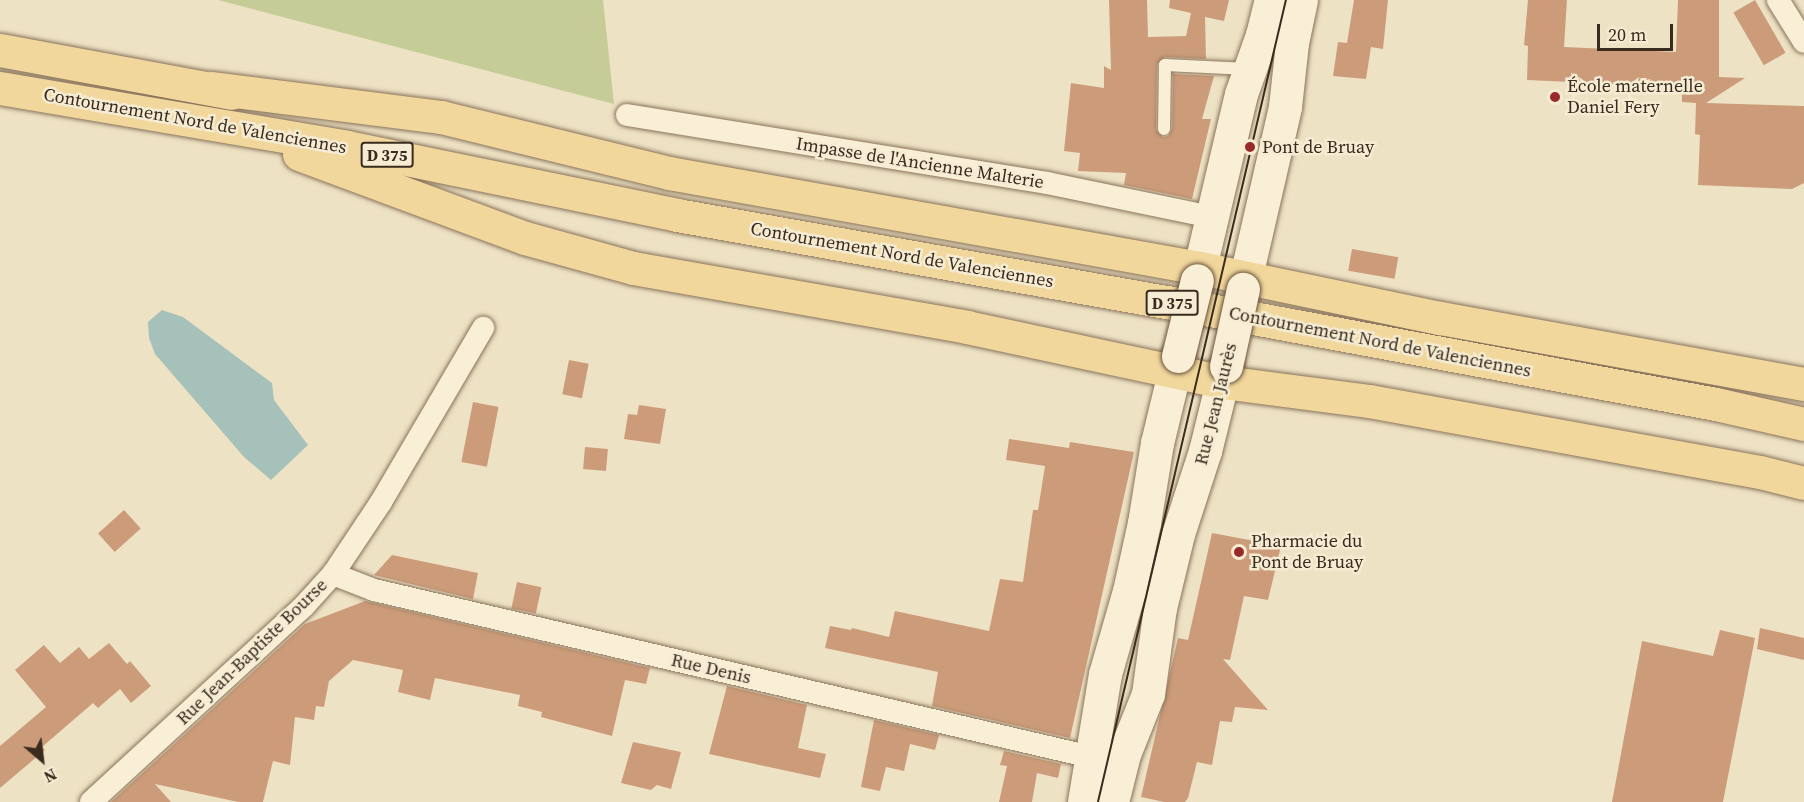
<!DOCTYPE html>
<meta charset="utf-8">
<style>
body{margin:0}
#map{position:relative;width:1804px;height:802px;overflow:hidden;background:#eee2c4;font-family:"Source Serif 4",serif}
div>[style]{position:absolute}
.green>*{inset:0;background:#c6cc98}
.water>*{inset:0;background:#a6c1b9}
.building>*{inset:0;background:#cc9c7a;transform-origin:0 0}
.roads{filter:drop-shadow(0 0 2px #89735a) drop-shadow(0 0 2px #89735a)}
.service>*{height:12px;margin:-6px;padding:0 6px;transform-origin:6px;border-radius:6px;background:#f9efd7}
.minor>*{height:22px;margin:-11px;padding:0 11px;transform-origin:11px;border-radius:11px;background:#f9efd7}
.secondary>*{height:33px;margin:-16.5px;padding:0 16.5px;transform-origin:16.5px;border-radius:16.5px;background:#f9efd7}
.primary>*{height:33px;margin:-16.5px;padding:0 16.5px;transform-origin:16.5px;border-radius:16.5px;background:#f1d79c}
.tram>*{height:1.5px;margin:-0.75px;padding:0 0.75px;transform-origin:0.75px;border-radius:0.75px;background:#392b1e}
.bridges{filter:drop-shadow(0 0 2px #6a543d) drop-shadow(0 0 2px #6a543d)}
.secondary-bridge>*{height:33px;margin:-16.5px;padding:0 16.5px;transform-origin:16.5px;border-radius:16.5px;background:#f9efd7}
.dots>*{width:16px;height:16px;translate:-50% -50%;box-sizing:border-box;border:3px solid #f5ecd3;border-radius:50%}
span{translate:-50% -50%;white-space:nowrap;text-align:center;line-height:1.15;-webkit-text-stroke:5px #f5ecd3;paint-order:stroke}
.shield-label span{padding:2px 4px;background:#f5ecd3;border:2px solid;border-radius:4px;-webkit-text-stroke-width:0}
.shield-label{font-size:16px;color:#392b1e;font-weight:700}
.poi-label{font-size:18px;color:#392b1e}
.left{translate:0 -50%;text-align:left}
.street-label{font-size:18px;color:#392b1e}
.north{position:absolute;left:12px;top:730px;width:60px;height:60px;-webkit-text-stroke:4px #f5ecd3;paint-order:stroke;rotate:152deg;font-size:16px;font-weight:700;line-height:24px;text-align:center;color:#392b1e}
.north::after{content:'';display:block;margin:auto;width:21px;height:27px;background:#392b1e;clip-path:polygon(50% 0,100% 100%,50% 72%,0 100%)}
.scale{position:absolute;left:1597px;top:24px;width:76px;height:27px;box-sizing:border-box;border:3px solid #392b1e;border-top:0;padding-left:8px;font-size:18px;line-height:21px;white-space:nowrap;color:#392b1e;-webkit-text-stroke:4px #f5ecd3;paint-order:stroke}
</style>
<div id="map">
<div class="green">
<div style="clip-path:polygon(218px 0,603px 0,614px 104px)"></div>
</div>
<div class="water">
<div style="clip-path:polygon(162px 310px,183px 317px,272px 383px,274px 400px,308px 445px,271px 480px,244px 457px,155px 354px,149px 338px,148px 322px)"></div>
</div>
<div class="building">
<div style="clip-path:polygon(1109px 0,1147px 0,1148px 37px,1186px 36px,1191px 13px,1169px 8px,1170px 0,1229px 0,1224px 21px,1205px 17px,1206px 59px,1165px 57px,1157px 64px,1156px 129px,1163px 137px,1168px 136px,1172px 129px,1173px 74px,1214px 76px,1202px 119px,1211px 119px,1192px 199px,1124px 185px,1126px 173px,1078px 171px,1080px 153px,1064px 151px,1071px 83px,1104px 88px,1104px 66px,1111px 70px)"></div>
<div style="clip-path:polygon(1354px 0,1388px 0,1383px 49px,1371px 47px,1366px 79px,1333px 76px,1338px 42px,1347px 43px)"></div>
<div style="clip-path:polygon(1528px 0,1567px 0,1564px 47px,1676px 52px,1678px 0,1719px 0,1719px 77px,1745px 78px,1706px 103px,1804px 106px,1804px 183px,1792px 189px,1698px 185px,1700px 135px,1695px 134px,1696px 103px,1682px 102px,1682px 87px,1527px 80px,1528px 46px,1524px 45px)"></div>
<div style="left:1755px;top:0;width:61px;height:25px;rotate:60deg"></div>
<div style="left:1352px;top:249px;width:47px;height:22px;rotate:10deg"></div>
<div style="left:569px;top:360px;width:20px;height:35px;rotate:11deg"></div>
<div style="left:473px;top:402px;width:26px;height:61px;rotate:11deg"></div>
<div style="clip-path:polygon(639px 405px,666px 409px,660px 444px,624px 439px,628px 414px,637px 415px)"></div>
<div style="clip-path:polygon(1009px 439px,1069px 448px,1070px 442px,1134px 452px,1070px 738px,932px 706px,938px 672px,825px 648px,830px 626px,851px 630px,852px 628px,889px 637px,895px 611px,989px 631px,1000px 579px,1023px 582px,1033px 510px,1038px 510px,1045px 466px,1006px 460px)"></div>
<div style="left:585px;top:447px;width:23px;height:22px;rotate:5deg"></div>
<div style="left:124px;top:510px;width:25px;height:35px;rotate:48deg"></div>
<div style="clip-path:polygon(1212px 533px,1281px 546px,1268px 600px,1244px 596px,1230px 660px,1223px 659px,1268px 710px,1235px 707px,1232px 722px,1220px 721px,1212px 765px,1197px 762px,1188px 798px,1185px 802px,1164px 802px,1141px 797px,1178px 638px,1188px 640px)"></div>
<div style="clip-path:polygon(392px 555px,478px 573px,473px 599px,374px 575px)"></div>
<div style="left:517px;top:582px;width:25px;height:27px;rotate:12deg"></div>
<div style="clip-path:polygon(365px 601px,650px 668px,646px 684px,625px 680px,612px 736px,541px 717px,542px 712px,518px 706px,520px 695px,435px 678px,430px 700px,398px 692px,403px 670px,353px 660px,329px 681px,324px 707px,316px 706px,314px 720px,295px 717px,290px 765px,273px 761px,263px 802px,238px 802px,155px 784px,171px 802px,111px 802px,305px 624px)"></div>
<div style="clip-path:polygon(1760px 628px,1804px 638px,1804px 660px,1757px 649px)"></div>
<div style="clip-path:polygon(1720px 630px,1755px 638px,1723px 802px,1612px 802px,1642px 641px,1713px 656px)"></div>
<div style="clip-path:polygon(109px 643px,127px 664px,130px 661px,151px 686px,131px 703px,120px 689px,98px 708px,93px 703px,42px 747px,45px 750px,0 788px,0 746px,46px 707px,15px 670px,44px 645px,60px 663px,79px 647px,89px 659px)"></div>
<div style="clip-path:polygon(727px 686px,807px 705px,798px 748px,826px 754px,820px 778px,709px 754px)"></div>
<div style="clip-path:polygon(874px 720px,939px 735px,935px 750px,910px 744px,904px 771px,886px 767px,880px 791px,861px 787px)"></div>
<div style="clip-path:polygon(633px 742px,681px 752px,671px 789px,657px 785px,651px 790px,621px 783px)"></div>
<div style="clip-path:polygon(1004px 751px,1061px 764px,1058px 778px,1037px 773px,1032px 802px,999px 802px,1007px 766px,1000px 765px)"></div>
</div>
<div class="roads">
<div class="service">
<div style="left:1164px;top:129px;width:64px;rotate:-89.1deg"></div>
<div style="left:1165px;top:65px;width:83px;rotate:2.8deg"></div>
</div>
<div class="minor">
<div style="left:1778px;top:0;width:49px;rotate:58.2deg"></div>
<div style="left:627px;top:115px;width:425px;rotate:9.2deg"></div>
<div style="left:1047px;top:183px;width:167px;rotate:11.7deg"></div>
<div style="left:333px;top:574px;width:44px;rotate:21.3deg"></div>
<div style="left:374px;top:590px;width:736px;rotate:13.11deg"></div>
<div style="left:91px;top:802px;width:289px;rotate:-42.6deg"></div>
<div style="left:304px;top:606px;width:43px;rotate:-47.8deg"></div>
<div style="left:333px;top:574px;width:87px;rotate:-56.3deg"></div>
<div style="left:381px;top:502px;width:202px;rotate:-59.6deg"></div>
</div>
<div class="secondary">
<div style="left:1197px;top:280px;width:191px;rotate:-76.7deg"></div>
<div style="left:1241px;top:94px;width:63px;rotate:-70.4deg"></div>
<div style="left:1262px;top:35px;width:36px;rotate:-76deg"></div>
<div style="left:1243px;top:289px;width:187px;rotate:-77deg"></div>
<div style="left:1285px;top:107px;width:64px;rotate:-83.8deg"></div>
<div style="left:1292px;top:43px;width:44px;rotate:-78.2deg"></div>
<div style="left:1084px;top:802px;width:130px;rotate:-80.7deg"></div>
<div style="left:1105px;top:674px;width:86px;rotate:-73.9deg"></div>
<div style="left:1129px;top:591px;width:70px;rotate:-77.6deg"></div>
<div style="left:1144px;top:523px;width:81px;rotate:-80.8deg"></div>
<div style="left:1157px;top:443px;width:89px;rotate:-76.4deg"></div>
<div style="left:1112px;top:802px;width:49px;rotate:-76deg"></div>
<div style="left:1124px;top:754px;width:65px;rotate:-68.2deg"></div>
<div style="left:1148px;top:694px;width:87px;rotate:-82.1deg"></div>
<div style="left:1160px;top:608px;width:76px;rotate:-76.3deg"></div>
<div style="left:1178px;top:534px;width:87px;rotate:-72deg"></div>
<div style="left:1205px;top:451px;width:88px;rotate:-76.1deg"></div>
</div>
<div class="primary">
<div style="left:0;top:50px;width:235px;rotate:10.5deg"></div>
<div style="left:0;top:88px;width:352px;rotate:9.6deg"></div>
<div style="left:347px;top:147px;width:337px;rotate:11.6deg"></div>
<div style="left:677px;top:215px;width:498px;rotate:10.1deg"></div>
<div style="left:1167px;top:302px;width:558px;rotate:10.53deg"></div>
<div style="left:1716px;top:404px;width:90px;rotate:12.8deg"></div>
<div style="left:211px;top:88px;width:232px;rotate:7.2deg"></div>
<div style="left:441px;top:117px;width:235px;rotate:13.8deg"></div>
<div style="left:669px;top:173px;width:539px;rotate:10.14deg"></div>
<div style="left:1200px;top:268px;width:245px;rotate:11.8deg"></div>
<div style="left:1440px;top:318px;width:370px;rotate:10.3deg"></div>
<div style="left:299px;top:154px;width:241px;rotate:20.4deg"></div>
<div style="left:525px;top:238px;width:112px;rotate:15.5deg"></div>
<div style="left:633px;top:268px;width:339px;rotate:10deg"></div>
<div style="left:967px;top:327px;width:262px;rotate:12.1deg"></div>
<div style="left:1223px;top:382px;width:147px;rotate:7.4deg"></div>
<div style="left:1369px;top:401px;width:397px;rotate:10.3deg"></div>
<div style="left:1760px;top:472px;width:45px;rotate:14deg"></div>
</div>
</div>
<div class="tram">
<div style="left:1098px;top:802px;width:824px;rotate:-76.81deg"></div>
</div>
<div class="bridges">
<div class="secondary-bridge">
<div style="left:1178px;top:356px;width:78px;rotate:-76deg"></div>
<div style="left:1226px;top:366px;width:79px;rotate:-77.6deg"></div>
</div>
</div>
<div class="dots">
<div style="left:1555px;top:97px;background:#982a2a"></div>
<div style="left:1250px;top:147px;background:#982a2a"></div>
<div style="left:1239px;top:552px;background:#982a2a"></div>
</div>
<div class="shield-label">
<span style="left:387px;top:155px">D 375</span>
<span style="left:1172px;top:303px">D 375</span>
</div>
<div class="poi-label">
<span class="left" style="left:1567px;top:97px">École maternelle<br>Daniel Fery</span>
<span class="left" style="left:1262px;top:147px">Pont de Bruay</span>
<span class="left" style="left:1251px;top:552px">Pharmacie du<br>Pont de Bruay</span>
</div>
<div class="street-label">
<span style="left:195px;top:121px;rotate:10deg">Contournement Nord de Valenciennes</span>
<span style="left:920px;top:163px;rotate:9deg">Impasse de l'Ancienne Malterie</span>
<span style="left:902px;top:255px;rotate:10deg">Contournement Nord de Valenciennes</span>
<span style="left:1380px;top:342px;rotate:11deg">Contournement Nord de Valenciennes</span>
<span style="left:1216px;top:404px;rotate:-76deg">Rue Jean Jaurès</span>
<span style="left:252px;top:652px;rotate:-44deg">Rue Jean-Baptiste Bourse</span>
<span style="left:711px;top:669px;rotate:13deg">Rue Denis</span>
</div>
<div class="north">N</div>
<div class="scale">20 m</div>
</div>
